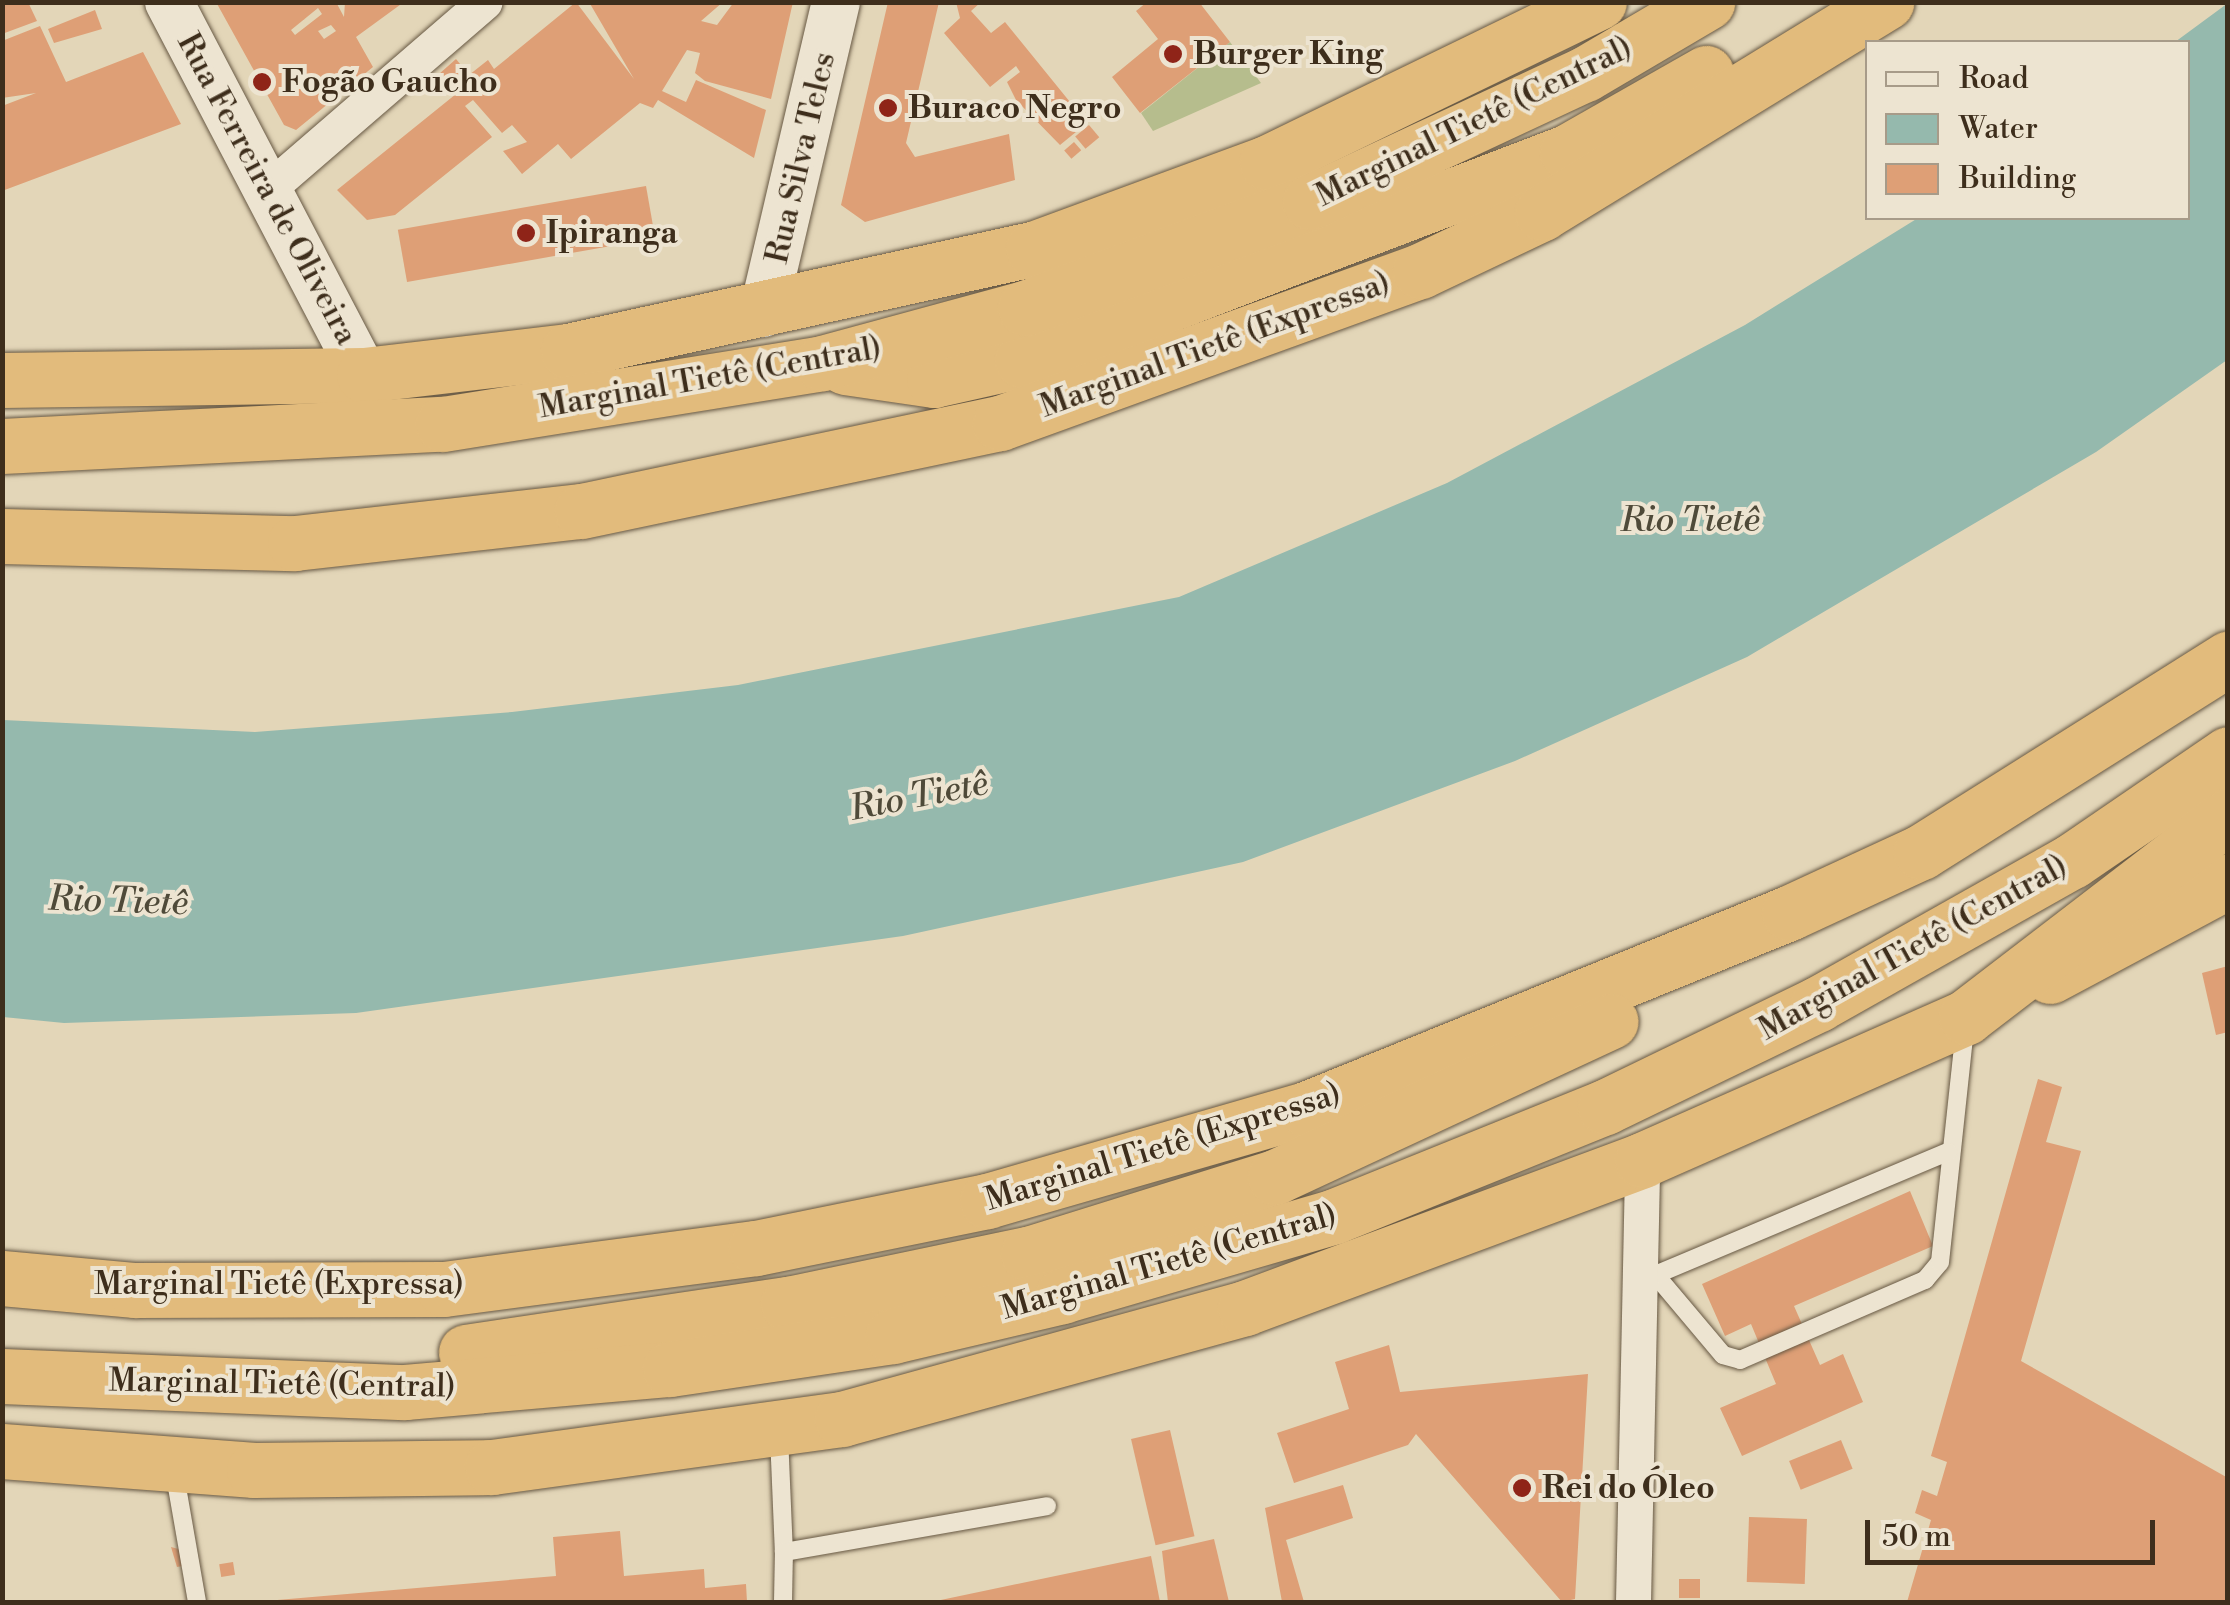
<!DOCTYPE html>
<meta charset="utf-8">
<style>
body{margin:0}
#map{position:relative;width:2230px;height:1605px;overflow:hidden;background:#e3d6b8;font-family:"Libre Bodoni",serif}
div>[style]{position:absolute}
.green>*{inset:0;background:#b6bd8d}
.water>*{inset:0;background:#95b9ad}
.building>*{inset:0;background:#de9f76;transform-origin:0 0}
.roads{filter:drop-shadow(0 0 2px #675843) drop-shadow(0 0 2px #675843)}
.lane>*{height:18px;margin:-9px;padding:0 9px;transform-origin:9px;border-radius:9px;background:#ede4d1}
.street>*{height:35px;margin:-17.5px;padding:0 17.5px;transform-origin:17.5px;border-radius:17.5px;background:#ede4d1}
.secondary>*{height:48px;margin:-24px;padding:0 24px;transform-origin:24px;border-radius:24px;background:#ede4d1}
.highway>*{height:55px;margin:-27.5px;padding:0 27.5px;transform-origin:27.5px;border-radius:27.5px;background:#e2bb7c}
.dots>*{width:28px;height:28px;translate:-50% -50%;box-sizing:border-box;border:5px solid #ede4d1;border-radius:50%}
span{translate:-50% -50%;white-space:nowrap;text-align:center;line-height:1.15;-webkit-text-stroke:8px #ede4d1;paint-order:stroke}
.poi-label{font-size:32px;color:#3e2e1c;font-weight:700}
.left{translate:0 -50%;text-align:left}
.street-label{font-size:32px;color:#3e2e1c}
.water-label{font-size:35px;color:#4f4a39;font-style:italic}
.frame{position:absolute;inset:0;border:5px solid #3e2e1c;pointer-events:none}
.legend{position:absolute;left:1865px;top:40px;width:325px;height:180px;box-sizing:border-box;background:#ede4d1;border:2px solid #a79b89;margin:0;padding:12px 18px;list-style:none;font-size:30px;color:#3e2e1c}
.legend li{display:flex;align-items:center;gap:20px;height:50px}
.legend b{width:50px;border:2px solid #a79b89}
.scale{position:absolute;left:1865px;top:1520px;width:290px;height:45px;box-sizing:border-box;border:5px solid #3e2e1c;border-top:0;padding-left:12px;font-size:30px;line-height:35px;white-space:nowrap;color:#3e2e1c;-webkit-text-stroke:8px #ede4d1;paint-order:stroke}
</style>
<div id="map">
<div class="green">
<div style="clip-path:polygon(1230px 42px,1261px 83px,1153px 131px,1141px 113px)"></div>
</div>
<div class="water">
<div style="clip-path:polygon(2228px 3px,2227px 360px,2096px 452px,1747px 657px,1515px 761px,1243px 862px,903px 936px,356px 1013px,64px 1023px,3px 1017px,3px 720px,255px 732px,512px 712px,738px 685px,1179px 597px,1447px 483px,1745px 325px,1918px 218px,2188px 218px,2188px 42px,2175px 42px)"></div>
</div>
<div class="building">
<div style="clip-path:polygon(2px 2px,28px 2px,37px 21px,2px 34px)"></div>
<div style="clip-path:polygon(evenodd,216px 2px,336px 2px,344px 17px,345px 2px,404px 2px,356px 37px,373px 67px,296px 130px,284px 125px,216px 2px,318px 8px,322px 14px,295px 35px,291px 30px,318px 8px,216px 2px,331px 25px,336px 31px,324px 39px,318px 31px,331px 25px)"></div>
<div style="clip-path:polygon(576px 2px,634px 79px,589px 2px,723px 2px,701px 21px,717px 25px,734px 2px,793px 2px,771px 99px,705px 81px,695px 73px,700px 53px,687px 50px,662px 91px,686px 102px,696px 80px,766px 110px,754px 158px,658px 100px,653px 108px,640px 103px,571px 159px,558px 144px,522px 174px,503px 151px,527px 142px,512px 125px,502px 133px,473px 100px,465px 106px,492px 137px,395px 215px,367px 220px,337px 190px,456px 94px,439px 74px,456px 59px,469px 75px,488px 60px,494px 69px)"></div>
<div style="clip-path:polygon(888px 2px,939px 2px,906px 143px,915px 157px,1009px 134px,1015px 180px,865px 222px,841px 205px)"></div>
<div style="clip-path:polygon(956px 2px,981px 2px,971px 11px,991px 33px,1005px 22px,1087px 123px,1060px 145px,1016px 100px,1007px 82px,1020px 72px,1016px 66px,990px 87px,944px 33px,960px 18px)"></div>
<div style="clip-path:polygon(1147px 2px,1199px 2px,1230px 42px,1140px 113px,1112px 77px,1158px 39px,1136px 11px)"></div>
<div style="clip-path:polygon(95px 10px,102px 29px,54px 43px,48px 29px)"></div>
<div style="clip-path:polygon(40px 26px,66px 82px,143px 52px,181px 124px,2px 191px,2px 106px,36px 93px,2px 98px,2px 41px)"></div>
<div style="left:1089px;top:125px;width:16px;height:18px;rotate:50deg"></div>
<div style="left:1074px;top:142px;width:11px;height:13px;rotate:49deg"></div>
<div style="left:646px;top:186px;width:53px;height:252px;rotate:80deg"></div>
<div style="clip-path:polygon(2228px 966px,2228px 1032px,2216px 1035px,2202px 973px)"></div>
<div style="clip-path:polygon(2038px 1079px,2062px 1087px,2046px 1142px,2081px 1151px,2021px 1361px,2228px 1478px,2228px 1602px,1907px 1602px,1931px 1520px,1915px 1513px,1922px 1490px,1937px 1496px,1947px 1462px,1931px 1456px)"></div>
<div style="clip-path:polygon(1910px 1191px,1933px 1246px,1794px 1306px,1820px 1365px,1843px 1354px,1863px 1402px,1742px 1456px,1720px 1408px,1776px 1384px,1751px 1324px,1725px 1336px,1702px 1284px)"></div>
<div style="clip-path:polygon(1389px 1345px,1400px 1392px,1588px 1374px,1575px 1599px,1562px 1602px,1416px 1434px,1408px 1445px,1294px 1483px,1277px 1433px,1349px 1409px,1335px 1362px)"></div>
<div style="left:1170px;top:1430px;width:109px;height:40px;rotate:77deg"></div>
<div style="left:1841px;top:1440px;width:31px;height:56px;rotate:68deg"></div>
<div style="clip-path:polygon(1343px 1485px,1353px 1518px,1286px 1540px,1304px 1602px,1282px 1602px,1265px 1508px)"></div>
<div style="left:1749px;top:1517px;width:58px;height:65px;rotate:2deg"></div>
<div style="clip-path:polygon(620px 1531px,624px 1576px,704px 1569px,705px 1588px,746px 1584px,747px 1602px,253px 1602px,556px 1576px,553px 1537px)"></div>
<div style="clip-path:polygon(1214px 1539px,1229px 1602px,1168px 1602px,1162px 1551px)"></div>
<div style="clip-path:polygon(171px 1547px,186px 1551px,188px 1565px,177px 1567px)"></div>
<div style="clip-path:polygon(1151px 1556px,1160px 1602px,937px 1602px,936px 1601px)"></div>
<div style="left:233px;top:1562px;width:13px;height:14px;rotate:81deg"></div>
<div style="left:1679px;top:1579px;width:21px;height:19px"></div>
</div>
<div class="roads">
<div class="lane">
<div style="left:1643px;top:1260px;width:124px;rotate:49.9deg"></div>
<div style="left:1723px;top:1355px;width:18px;rotate:16deg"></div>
<div style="left:1740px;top:1360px;width:202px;rotate:-23.4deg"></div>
<div style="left:1925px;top:1280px;width:23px;rotate:-50deg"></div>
<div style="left:1940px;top:1262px;width:235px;rotate:-83.9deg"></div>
<div style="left:1655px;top:1275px;width:318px;rotate:-22.8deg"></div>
<div style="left:779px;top:1435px;width:117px;rotate:87.6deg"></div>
<div style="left:784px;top:1552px;width:267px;rotate:-9.9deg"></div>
<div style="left:174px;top:1470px;width:134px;rotate:80.1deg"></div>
<div style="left:783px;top:1602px;width:50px;rotate:-88.9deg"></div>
</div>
<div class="street">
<div style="left:268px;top:189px;width:286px;rotate:-40.8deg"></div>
<div style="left:1633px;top:1602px;width:442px;rotate:-88.8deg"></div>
</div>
<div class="secondary">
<div style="left:169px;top:2px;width:421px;rotate:62.4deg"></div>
<div style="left:763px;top:313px;width:319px;rotate:-76.8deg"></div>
</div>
<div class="highway">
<div style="left:845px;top:367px;width:90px;rotate:8.3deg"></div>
<div style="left:934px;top:380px;width:90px;rotate:-12.8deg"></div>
<div style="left:1022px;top:360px;width:583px;rotate:-20.89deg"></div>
<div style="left:1567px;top:152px;width:160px;rotate:-29.6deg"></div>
<div style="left:2px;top:380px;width:362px;rotate:-0.8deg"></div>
<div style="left:364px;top:375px;width:205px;rotate:-6.7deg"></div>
<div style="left:568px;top:351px;width:476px;rotate:-12.4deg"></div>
<div style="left:1033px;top:249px;width:249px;rotate:-20.2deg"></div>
<div style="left:1267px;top:163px;width:369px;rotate:-25.9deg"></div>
<div style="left:2px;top:446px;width:442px;rotate:-2.9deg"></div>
<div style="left:443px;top:424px;width:384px;rotate:-9.1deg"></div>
<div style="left:822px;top:363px;width:210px;rotate:-15.2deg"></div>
<div style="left:1025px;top:308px;width:304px;rotate:-20.4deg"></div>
<div style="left:1310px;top:202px;width:303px;rotate:-25deg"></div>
<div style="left:1585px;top:74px;width:142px;rotate:-30.5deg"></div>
<div style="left:2px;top:536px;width:293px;rotate:1.4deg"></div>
<div style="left:295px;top:543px;width:289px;rotate:-6.4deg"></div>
<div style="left:582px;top:511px;width:427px;rotate:-11.9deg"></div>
<div style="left:1000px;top:423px;width:447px;rotate:-19.9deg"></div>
<div style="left:1420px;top:271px;width:135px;rotate:-25.4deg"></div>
<div style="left:1542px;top:213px;width:404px;rotate:-31.5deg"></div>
<div style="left:2050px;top:976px;width:202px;rotate:-28.1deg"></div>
<div style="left:2px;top:1278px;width:134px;rotate:5.2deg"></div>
<div style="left:135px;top:1290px;width:309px;rotate:-0.2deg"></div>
<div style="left:444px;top:1289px;width:315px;rotate:-7.5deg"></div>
<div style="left:756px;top:1248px;width:236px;rotate:-11.5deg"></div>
<div style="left:987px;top:1201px;width:332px;rotate:-16.1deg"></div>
<div style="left:1306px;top:1109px;width:521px;rotate:-22.09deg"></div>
<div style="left:1789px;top:913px;width:145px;rotate:-24.8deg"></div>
<div style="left:1921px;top:852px;width:363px;rotate:-32.2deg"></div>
<div style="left:466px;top:1352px;width:326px;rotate:-8.5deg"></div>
<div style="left:788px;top:1304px;width:245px;rotate:-11.8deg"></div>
<div style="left:1028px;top:1254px;width:259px;rotate:-17.3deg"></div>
<div style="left:1275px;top:1177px;width:370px;rotate:-24.9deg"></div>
<div style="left:2px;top:1376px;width:403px;rotate:2.3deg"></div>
<div style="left:405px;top:1392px;width:266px;rotate:-5deg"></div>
<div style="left:670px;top:1369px;width:225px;rotate:-8.4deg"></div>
<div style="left:893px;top:1336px;width:174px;rotate:-13.3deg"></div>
<div style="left:1062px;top:1296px;width:284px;rotate:-16.3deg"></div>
<div style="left:1335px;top:1216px;width:291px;rotate:-22deg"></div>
<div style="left:1605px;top:1107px;width:237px;rotate:-25.8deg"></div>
<div style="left:1818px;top:1004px;width:291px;rotate:-29.4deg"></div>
<div style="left:2072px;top:861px;width:189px;rotate:-34.4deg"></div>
<div style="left:2px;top:1451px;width:253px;rotate:4.3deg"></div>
<div style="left:254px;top:1470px;width:238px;rotate:-0.7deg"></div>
<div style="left:492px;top:1467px;width:353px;rotate:-7.8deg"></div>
<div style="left:842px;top:1419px;width:418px;rotate:-15.4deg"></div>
<div style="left:1245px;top:1308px;width:424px;rotate:-20.4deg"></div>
<div style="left:1642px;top:1160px;width:354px;rotate:-23.8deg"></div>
<div style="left:1966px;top:1017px;width:330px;rotate:-37.5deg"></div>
</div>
</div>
<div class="dots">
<div style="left:1173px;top:54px;background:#8f2418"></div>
<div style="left:262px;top:82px;background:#8f2418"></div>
<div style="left:888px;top:108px;background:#8f2418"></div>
<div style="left:526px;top:233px;background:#8f2418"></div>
<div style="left:1522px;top:1488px;background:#8f2418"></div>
</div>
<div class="poi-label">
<span class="left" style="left:1193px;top:54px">Burger King</span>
<span class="left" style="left:282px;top:82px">Fogão Gaucho</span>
<span class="left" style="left:908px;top:108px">Buraco Negro</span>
<span class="left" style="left:546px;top:233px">Ipiranga</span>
<span class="left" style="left:1542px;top:1488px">Rei do Óleo</span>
</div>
<div class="street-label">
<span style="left:1474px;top:122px;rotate:-26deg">Marginal Tietê (Central)</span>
<span style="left:801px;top:158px;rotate:-77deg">Rua Silva Teles</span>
<span style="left:267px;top:189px;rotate:62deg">Rua Ferreira de Oliveira</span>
<span style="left:1215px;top:345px;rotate:-20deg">Marginal Tietê (Expressa)</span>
<span style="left:710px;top:378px;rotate:-10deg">Marginal Tietê (Central)</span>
<span style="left:1913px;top:948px;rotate:-29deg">Marginal Tietê (Central)</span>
<span style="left:1163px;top:1147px;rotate:-17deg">Marginal Tietê (Expressa)</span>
<span style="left:1169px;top:1262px;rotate:-16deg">Marginal Tietê (Central)</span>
<span style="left:279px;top:1284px">Marginal Tietê (Expressa)</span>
<span style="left:282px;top:1384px;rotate:1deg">Marginal Tietê (Central)</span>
</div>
<div class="water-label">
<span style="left:1690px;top:521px">Rio Tietê</span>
<span style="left:919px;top:797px;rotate:-11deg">Rio Tietê</span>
<span style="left:118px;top:902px;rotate:2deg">Rio Tietê</span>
</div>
<div class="frame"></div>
<ul class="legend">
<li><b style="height:12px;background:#ede4d1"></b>Road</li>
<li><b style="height:28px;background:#95b9ad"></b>Water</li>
<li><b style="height:28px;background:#de9f76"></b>Building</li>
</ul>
<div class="scale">50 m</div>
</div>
